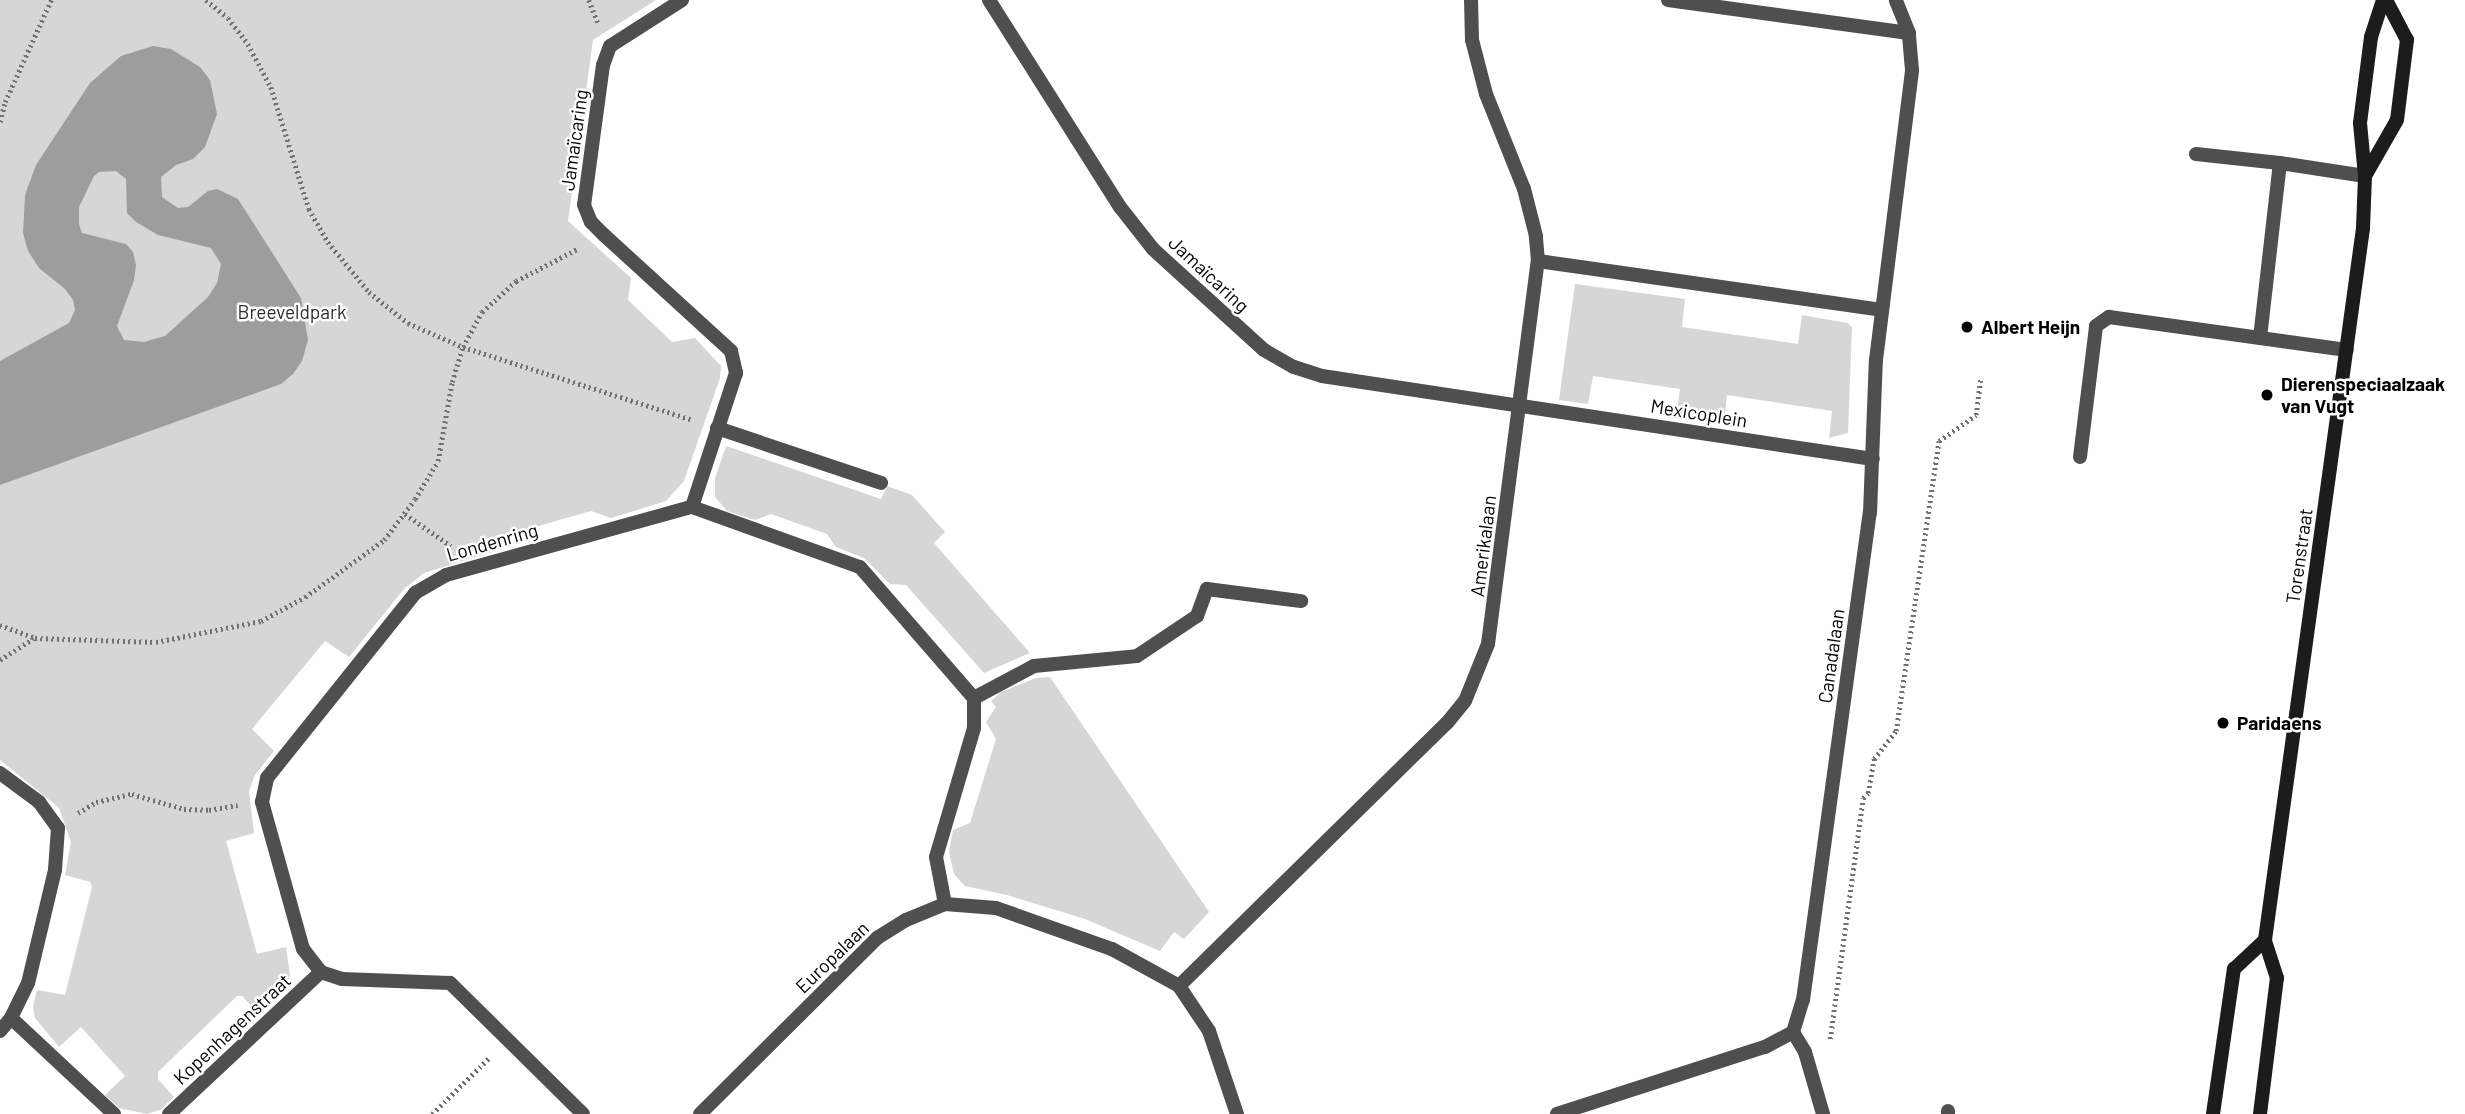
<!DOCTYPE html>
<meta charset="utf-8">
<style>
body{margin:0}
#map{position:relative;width:2465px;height:1114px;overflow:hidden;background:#fff;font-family:Barlow,sans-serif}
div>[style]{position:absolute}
.green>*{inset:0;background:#d6d6d6}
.water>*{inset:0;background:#9d9d9d}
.path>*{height:4.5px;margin-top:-2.25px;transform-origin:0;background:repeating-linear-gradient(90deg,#717171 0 2px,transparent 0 5.5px)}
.lane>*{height:14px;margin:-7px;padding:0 7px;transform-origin:7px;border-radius:7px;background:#4f4f4f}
.street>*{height:14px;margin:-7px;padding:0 7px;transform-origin:7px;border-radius:7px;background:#4f4f4f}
.secondary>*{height:14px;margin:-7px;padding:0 7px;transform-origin:7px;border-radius:7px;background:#1c1c1c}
.dots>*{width:19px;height:19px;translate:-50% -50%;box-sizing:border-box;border:4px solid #fff;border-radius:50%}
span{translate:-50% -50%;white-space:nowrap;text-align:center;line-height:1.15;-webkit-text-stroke:5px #fff;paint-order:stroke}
.street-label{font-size:19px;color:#000}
.park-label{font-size:19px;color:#2d2d2d}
.poi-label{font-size:19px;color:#000;font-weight:700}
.left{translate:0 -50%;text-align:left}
</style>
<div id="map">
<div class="green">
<div style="clip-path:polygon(0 0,656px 0,593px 40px,568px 221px,631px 278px,628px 300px,672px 342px,695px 338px,721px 366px,720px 378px,684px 481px,666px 501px,611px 518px,591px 511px,504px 536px,495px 551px,424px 573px,404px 589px,349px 657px,325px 641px,252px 729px,274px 751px,255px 775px,249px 791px,254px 833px,226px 841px,257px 954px,286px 947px,290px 975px,285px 988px,259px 1014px,242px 996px,237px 996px,158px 1072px,158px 1079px,174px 1097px,160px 1110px,147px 1114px,119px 1108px,105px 1095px,125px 1076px,81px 1027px,59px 1047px,35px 1018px,33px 1007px,37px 990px,65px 995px,92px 887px,90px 882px,65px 875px,71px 842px,59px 808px,0 760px)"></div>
<div style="clip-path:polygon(1575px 284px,1685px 299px,1682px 327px,1798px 344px,1802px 315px,1847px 323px,1852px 327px,1848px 433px,1829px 438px,1832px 411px,1727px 395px,1724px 423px,1676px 417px,1680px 389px,1593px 376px,1588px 404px,1559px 400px)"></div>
<div style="clip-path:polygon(726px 446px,881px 499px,887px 486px,912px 495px,945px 532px,934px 543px,1030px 653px,984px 673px,906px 585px,890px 584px,864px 558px,836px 547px,827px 534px,771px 514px,755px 520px,727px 511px,715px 497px,715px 478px)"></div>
<div style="clip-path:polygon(1050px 677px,1209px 912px,1184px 939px,1174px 932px,1160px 951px,1085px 919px,1007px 895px,965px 886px,954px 874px,949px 852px,953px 830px,970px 823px,996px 739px,986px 722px,996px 707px,991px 701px,1001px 692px,1036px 678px)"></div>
</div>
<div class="water">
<div style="clip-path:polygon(evenodd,153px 46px,171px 49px,200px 67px,210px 80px,217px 114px,205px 147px,193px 159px,176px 165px,161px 177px,162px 197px,178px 208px,188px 207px,208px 191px,217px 189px,238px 199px,301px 298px,308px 340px,302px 361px,293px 374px,281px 384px,0 485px,0 361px,69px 323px,75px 310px,73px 300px,65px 289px,39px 268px,28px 251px,23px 233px,25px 195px,36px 165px,90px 83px,121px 56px,153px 46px,116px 171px,126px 179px,127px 213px,136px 222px,158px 235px,211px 248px,221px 264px,217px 283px,208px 297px,165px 336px,144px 342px,124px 340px,117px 326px,134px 280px,136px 265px,133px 252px,126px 244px,82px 233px,79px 224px,79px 207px,94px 176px,99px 172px,116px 171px)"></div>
</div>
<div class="path">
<div style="left:206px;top:0;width:28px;rotate:39deg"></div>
<div style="left:228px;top:18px;width:33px;rotate:52deg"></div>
<div style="left:248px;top:44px;width:49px;rotate:61.9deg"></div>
<div style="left:271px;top:87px;width:128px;rotate:72.7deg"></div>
<div style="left:309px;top:209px;width:38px;rotate:60deg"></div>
<div style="left:328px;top:242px;width:65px;rotate:50.6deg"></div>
<div style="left:369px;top:292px;width:50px;rotate:38.5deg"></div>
<div style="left:408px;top:323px;width:60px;rotate:23.6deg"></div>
<div style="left:463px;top:347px;width:241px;rotate:17.6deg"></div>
<div style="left:589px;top:0;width:26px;rotate:69deg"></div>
<div style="left:0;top:122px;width:21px;rotate:-76deg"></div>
<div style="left:5px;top:102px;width:112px;rotate:-65.7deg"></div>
<div style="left:405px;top:514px;width:56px;rotate:34.8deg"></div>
<div style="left:0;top:625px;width:37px;rotate:20deg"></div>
<div style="left:35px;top:638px;width:121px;rotate:1.9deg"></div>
<div style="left:156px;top:642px;width:107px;rotate:-11.3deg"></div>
<div style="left:261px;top:621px;width:50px;rotate:-28.6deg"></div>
<div style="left:305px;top:597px;width:97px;rotate:-35.8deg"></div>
<div style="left:384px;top:540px;width:51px;rotate:-52.9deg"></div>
<div style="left:415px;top:499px;width:44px;rotate:-58.8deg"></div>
<div style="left:438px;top:461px;width:80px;rotate:-80deg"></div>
<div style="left:452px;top:382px;width:37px;rotate:-73deg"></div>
<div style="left:463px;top:347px;width:40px;rotate:-62deg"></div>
<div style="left:482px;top:312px;width:46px;rotate:-42.4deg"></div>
<div style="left:516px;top:281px;width:71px;rotate:-27.6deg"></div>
<div style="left:0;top:660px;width:40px;rotate:-32.9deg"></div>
<div style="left:78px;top:813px;width:21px;rotate:-31deg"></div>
<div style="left:96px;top:802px;width:37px;rotate:-13deg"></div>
<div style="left:132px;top:794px;width:54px;rotate:16.1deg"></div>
<div style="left:184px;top:809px;width:25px;rotate:2deg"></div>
<div style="left:209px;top:810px;width:29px;rotate:-10deg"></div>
<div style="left:1830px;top:1039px;width:243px;rotate:-82.2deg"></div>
<div style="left:1863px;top:798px;width:7px;rotate:-45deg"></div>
<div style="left:1868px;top:793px;width:35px;rotate:-80deg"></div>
<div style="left:1874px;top:759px;width:36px;rotate:-52deg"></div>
<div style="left:1896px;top:731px;width:293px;rotate:-81.6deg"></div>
<div style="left:1939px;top:441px;width:45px;rotate:-35.1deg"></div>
<div style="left:1976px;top:415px;width:38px;rotate:-83deg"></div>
<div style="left:432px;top:1114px;width:80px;rotate:-44.5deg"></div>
</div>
<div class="lane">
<div style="left:2196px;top:154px;width:84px;rotate:6.1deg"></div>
<div style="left:2260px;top:338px;width:176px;rotate:-83.5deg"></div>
<div style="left:2280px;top:163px;width:86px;rotate:8.7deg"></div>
<div style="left:2080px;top:457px;width:132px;rotate:-83deg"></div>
<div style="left:2096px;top:326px;width:16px;rotate:-35deg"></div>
<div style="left:2109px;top:317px;width:240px;rotate:7.9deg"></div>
<div style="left:974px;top:698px;width:68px;rotate:-28.1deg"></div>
<div style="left:1034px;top:666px;width:103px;rotate:-5.5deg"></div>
<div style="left:1137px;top:656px;width:72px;rotate:-33.7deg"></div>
<div style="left:1197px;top:616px;width:29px;rotate:-70deg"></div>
<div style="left:1207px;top:589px;width:95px;rotate:7.3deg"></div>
<div style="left:1793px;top:1032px;width:23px;rotate:59deg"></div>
<div style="left:1805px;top:1052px;width:65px;rotate:73.8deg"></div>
<div style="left:1948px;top:1114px;width:3px;rotate:-90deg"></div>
</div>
<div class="street">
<div style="left:682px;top:0;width:85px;rotate:147.4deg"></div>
<div style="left:610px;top:46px;width:20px;rotate:110deg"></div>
<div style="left:603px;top:65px;width:141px;rotate:97.7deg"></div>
<div style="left:584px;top:205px;width:18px;rotate:68deg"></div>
<div style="left:591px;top:222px;width:18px;rotate:45deg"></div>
<div style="left:604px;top:235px;width:172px;rotate:42.4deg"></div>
<div style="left:731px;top:351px;width:23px;rotate:77deg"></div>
<div style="left:736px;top:373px;width:141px;rotate:108.2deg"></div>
<div style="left:989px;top:0;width:245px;rotate:57.7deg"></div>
<div style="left:1120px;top:207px;width:53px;rotate:51.8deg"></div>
<div style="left:1153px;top:249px;width:150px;rotate:42.3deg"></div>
<div style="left:1264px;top:350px;width:34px;rotate:30deg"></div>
<div style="left:1294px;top:367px;width:29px;rotate:18deg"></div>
<div style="left:1322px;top:376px;width:557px;rotate:8.57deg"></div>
<div style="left:1668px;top:0;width:243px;rotate:7.8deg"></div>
<div style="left:1538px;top:261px;width:347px;rotate:8.1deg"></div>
<div style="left:717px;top:428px;width:173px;rotate:18.5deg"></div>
<div style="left:0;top:773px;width:49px;rotate:36.6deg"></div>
<div style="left:39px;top:802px;width:32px;rotate:54deg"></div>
<div style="left:58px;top:828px;width:42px;rotate:94.1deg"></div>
<div style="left:55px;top:870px;width:116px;rotate:103.4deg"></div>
<div style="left:28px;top:983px;width:39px;rotate:116deg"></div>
<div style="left:11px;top:1018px;width:17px;rotate:130deg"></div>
<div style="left:1179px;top:986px;width:375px;rotate:-44.5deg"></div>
<div style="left:1447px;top:723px;width:28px;rotate:-51deg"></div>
<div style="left:1465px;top:701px;width:61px;rotate:-68deg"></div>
<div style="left:1488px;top:644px;width:386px;rotate:-82.6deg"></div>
<div style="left:1538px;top:261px;width:25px;rotate:-95deg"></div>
<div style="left:1536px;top:236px;width:49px;rotate:-104.3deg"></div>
<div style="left:1524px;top:189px;width:102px;rotate:-111.8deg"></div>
<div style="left:1486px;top:94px;width:56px;rotate:-104.5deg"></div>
<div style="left:1472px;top:40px;width:40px;rotate:-91.4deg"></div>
<div style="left:11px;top:1018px;width:141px;rotate:43deg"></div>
<div style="left:169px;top:1114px;width:208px;rotate:-43.1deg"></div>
<div style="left:583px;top:1114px;width:187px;rotate:-135.4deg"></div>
<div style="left:450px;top:983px;width:108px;rotate:-177.9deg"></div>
<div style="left:342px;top:979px;width:22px;rotate:-162deg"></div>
<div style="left:321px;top:972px;width:29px;rotate:-128deg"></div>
<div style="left:303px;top:949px;width:153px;rotate:-105.6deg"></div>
<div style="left:262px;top:802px;width:25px;rotate:-78deg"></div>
<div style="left:267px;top:778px;width:237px;rotate:-51.3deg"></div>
<div style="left:415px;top:593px;width:36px;rotate:-30deg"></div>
<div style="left:446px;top:575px;width:255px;rotate:-15.5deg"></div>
<div style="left:692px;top:507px;width:178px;rotate:19.7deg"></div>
<div style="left:860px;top:567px;width:174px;rotate:49deg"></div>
<div style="left:974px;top:698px;width:30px;rotate:90deg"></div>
<div style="left:974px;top:728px;width:134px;rotate:106.4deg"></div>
<div style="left:936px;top:857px;width:48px;rotate:79.2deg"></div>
<div style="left:700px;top:1114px;width:250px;rotate:-44.8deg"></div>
<div style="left:877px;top:938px;width:34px;rotate:-32deg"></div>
<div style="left:906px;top:920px;width:42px;rotate:-22.3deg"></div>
<div style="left:945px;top:904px;width:51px;rotate:4.5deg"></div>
<div style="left:996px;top:908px;width:123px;rotate:19.5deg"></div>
<div style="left:1112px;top:949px;width:77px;rotate:28.9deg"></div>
<div style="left:1179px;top:986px;width:54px;rotate:56.3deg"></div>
<div style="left:1209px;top:1031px;width:88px;rotate:71.4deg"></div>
<div style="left:1557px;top:1114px;width:219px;rotate:-17.9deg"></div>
<div style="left:1765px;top:1047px;width:32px;rotate:-28deg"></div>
<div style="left:1793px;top:1032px;width:34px;rotate:-73deg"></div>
<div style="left:1803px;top:1000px;width:492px;rotate:-82.2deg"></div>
<div style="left:1870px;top:513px;width:153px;rotate:-87.8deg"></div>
<div style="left:1876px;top:360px;width:292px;rotate:-82.9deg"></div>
<div style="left:1912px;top:70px;width:37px;rotate:-95deg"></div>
<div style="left:1909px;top:33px;width:35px;rotate:-112deg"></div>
</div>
<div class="secondary">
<div style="left:2365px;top:176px;width:64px;rotate:-60.3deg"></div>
<div style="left:2397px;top:120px;width:81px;rotate:-82.9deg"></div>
<div style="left:2407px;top:40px;width:45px;rotate:-117.7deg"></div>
<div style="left:2213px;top:1114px;width:147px;rotate:-81.8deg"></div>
<div style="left:2234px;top:969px;width:42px;rotate:-43.1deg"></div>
<div style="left:2260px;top:1114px;width:137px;rotate:-82.9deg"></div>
<div style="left:2277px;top:978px;width:40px;rotate:-108deg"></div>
<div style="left:2265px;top:940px;width:719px;rotate:-82.16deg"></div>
<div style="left:2363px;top:228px;width:52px;rotate:-87.8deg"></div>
<div style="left:2365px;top:176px;width:53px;rotate:-95.4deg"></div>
<div style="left:2360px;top:123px;width:87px;rotate:-82.7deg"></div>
<div style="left:2371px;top:37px;width:39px;rotate:-72deg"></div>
</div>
<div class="dots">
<div style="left:1967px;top:327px;background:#000"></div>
<div style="left:2267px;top:395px;background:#000"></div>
<div style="left:2223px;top:723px;background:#000"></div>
</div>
<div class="street-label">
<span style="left:574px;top:140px;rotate:-82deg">Jamaïcaring</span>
<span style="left:1209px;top:274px;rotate:43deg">Jamaïcaring</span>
<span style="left:1699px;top:413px;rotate:9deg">Mexicoplein</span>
<span style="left:492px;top:542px;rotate:-16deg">Londenring</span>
<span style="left:1483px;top:546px;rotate:-83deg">Amerikalaan</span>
<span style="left:2299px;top:556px;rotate:-82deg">Torenstraat</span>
<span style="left:1831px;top:656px;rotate:-82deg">Canadalaan</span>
<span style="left:832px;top:957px;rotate:-44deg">Europalaan</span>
<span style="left:232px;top:1029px;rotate:-43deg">Kopenhagenstraat</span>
</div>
<div class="park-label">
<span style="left:292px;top:312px">Breeveldpark</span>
</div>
<div class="poi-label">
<span class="left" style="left:1981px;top:327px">Albert Heijn</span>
<span class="left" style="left:2281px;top:395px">Dierenspeciaalzaak<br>van Vugt</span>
<span class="left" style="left:2237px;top:723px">Paridaens</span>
</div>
</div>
